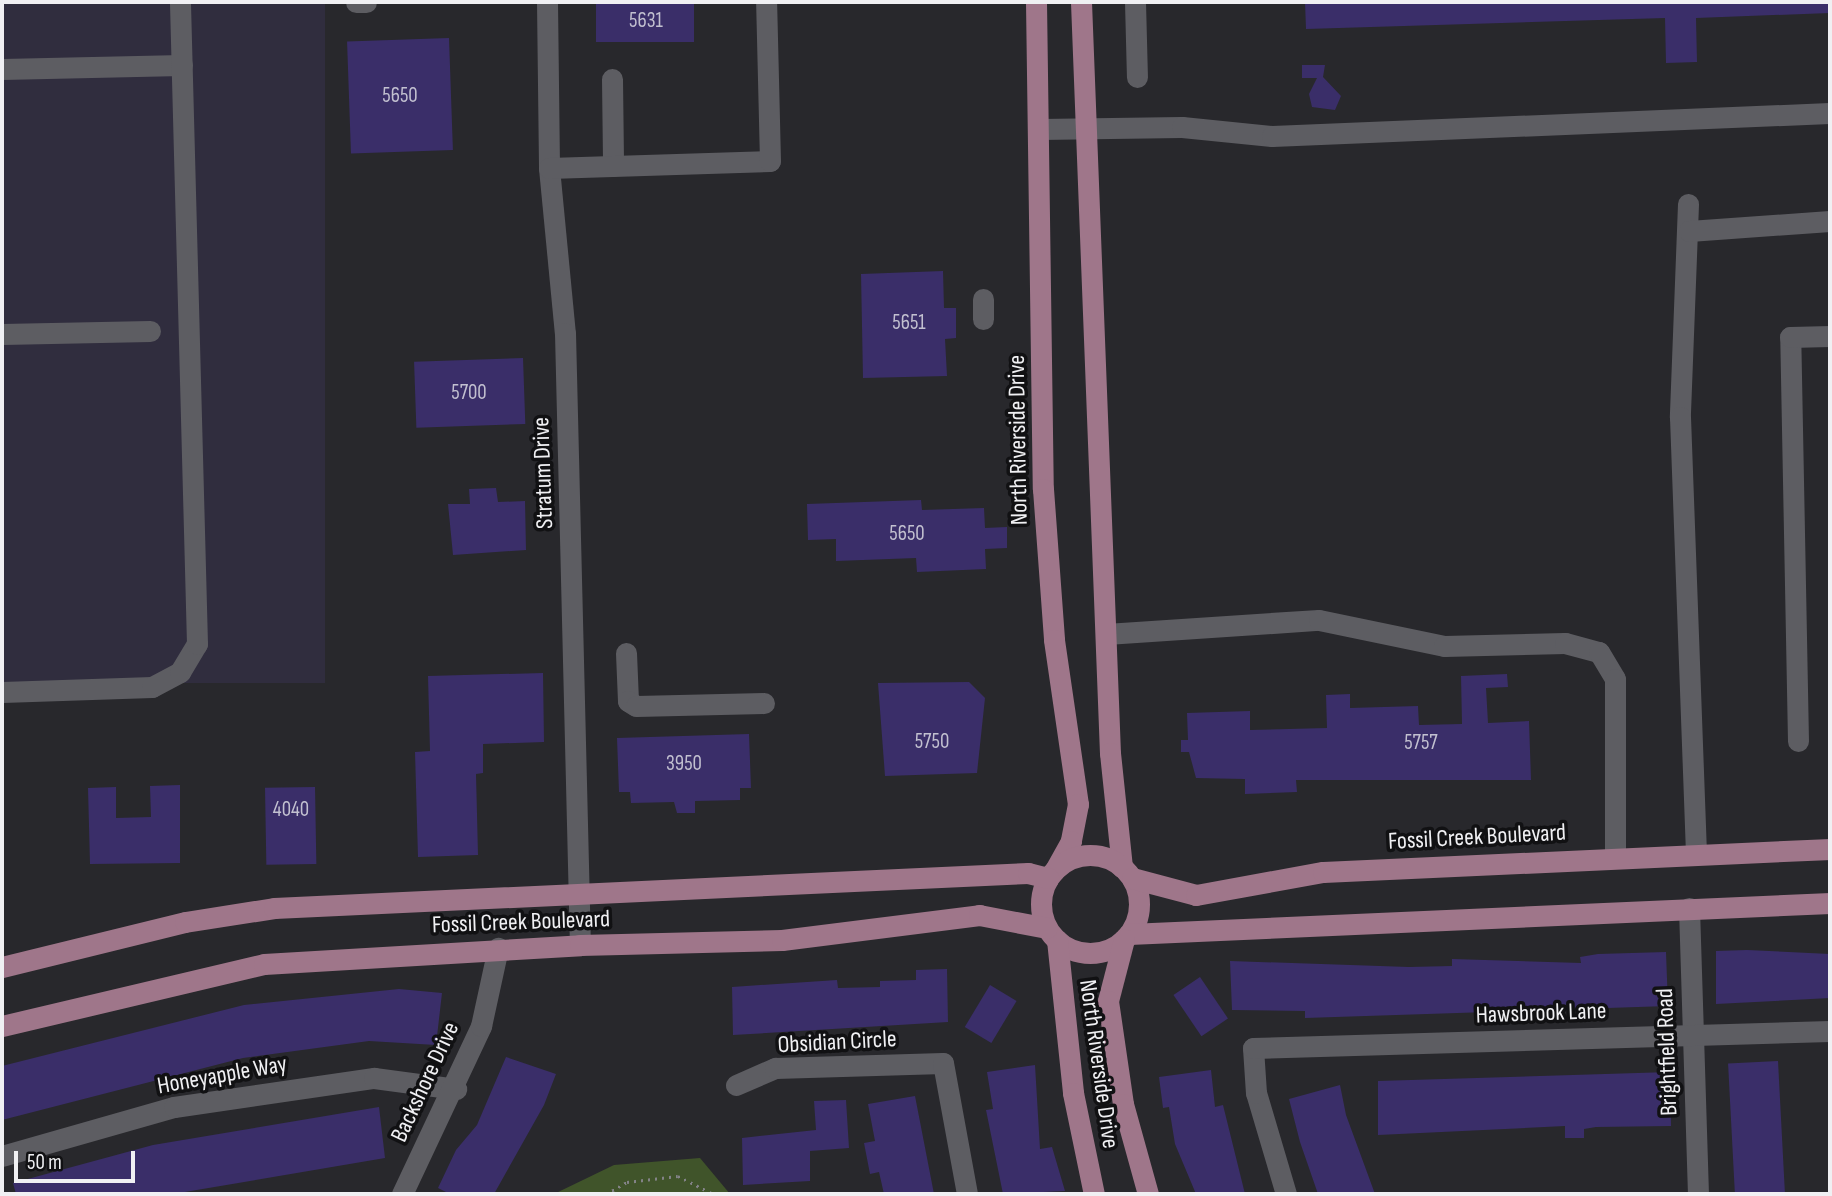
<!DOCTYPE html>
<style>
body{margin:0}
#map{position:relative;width:1832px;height:1196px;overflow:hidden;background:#28282c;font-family:"Sofia Sans Condensed",sans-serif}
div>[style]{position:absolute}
.commercial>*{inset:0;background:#302d3e;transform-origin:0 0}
.green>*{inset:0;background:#40542a}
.building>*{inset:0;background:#3a2e69;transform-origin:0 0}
.path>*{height:2.5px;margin-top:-1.25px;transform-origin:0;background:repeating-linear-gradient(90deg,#838387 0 2px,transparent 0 7px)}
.minor>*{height:21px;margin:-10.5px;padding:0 10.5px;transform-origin:10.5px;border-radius:10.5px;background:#5d5d62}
.major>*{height:21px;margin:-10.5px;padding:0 10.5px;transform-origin:10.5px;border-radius:10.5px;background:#9f768a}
.major>.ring{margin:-10.5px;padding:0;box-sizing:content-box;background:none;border:21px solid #9f768a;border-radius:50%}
span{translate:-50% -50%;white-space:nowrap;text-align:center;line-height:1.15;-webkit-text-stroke:7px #111113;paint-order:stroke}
.number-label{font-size:21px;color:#c2c0d0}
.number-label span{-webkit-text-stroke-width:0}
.street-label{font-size:24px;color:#f0f0f3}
.frame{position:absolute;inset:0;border:4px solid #f0f0f3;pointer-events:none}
.scale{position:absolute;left:14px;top:1151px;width:121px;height:32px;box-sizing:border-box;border:4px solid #f0f0f3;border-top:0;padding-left:9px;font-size:21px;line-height:24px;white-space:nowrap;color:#f0f0f3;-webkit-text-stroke:5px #111113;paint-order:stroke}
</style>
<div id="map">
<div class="commercial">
<div style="left:2px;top:2px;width:323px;height:681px"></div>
</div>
<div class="green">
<div style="clip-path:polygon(700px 1158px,730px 1194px,554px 1194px,614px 1165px)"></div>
</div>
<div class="building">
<div style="left:596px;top:2px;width:98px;height:40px"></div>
<div style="clip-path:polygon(1305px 2px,1830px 2px,1830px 13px,1696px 18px,1697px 62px,1666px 63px,1665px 18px,1306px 29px)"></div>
<div style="left:449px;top:38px;width:112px;height:102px;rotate:88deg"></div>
<div style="clip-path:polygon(1302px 65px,1325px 65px,1323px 77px,1341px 96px,1335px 110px,1312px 107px,1309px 94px,1317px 78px,1302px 78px)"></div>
<div style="clip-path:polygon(943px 271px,944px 308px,956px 308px,956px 338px,945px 339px,947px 376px,863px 378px,861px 274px)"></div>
<div style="left:523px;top:358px;width:66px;height:109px;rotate:88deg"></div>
<div style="clip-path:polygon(496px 488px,498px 502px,525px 501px,526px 550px,453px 555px,448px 504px,470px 504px,469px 489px)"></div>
<div style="clip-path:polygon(921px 500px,922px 510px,984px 508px,985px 528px,1007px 527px,1007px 548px,985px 549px,986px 569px,917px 572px,916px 558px,836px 561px,836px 539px,808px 540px,807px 504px)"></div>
<div style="clip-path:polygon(543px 673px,544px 742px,483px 744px,483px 773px,476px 774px,478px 855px,418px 857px,415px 752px,430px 751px,428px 676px)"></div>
<div style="clip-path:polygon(1507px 674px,1508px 687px,1486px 688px,1488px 723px,1529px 721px,1531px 780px,1296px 780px,1297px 792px,1245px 794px,1245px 779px,1196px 778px,1189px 752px,1181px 752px,1181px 740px,1188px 740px,1187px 713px,1250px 711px,1250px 730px,1327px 728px,1326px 695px,1350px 694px,1350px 708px,1418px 706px,1419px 725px,1462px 724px,1461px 676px)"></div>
<div style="clip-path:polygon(969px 682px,985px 698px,977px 773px,885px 776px,878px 683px)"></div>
<div style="clip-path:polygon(749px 734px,751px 788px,740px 788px,740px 800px,695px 801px,695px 813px,677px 813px,674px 802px,631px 803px,630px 792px,619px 792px,617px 738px)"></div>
<div style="clip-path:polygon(180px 785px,180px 863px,90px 864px,88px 788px,116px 787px,116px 818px,151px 817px,150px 786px)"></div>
<div style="left:315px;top:787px;width:77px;height:50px;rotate:89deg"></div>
<div style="clip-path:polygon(1747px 950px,1830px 954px,1830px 998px,1716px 1004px,1716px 951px)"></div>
<div style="clip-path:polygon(1666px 952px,1668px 1006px,1305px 1018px,1305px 1011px,1232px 1010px,1230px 961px,1409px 967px,1452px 966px,1452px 959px,1581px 963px,1580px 957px,1598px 954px)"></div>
<div style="clip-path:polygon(947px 969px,948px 1022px,733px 1035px,732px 987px,837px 980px,838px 988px,880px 987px,880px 981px,916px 980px,916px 970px)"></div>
<div style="left:1200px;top:977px;width:50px;height:32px;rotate:56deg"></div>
<div style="left:990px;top:985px;width:31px;height:49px;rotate:31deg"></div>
<div style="clip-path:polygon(399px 989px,442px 993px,436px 1045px,369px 1041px,243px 1058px,2px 1120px,2px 1066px,244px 1005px)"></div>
<div style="clip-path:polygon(506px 1057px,556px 1074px,544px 1105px,494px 1194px,450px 1194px,438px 1188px,456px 1150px,477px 1125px)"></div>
<div style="left:1778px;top:1061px;width:133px;height:50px;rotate:87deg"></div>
<div style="clip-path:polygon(1035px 1065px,1040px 1149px,1052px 1147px,1065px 1191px,1003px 1194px,986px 1110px,993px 1109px,987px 1072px)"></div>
<div style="clip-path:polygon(1211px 1070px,1215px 1107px,1223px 1105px,1245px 1194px,1196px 1194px,1175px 1144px,1169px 1107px,1163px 1108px,1159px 1077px)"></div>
<div style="clip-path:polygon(1670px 1072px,1671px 1126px,1596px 1127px,1584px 1129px,1584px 1138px,1565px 1138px,1565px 1126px,1378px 1135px,1378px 1081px)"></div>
<div style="clip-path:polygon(1340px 1085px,1346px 1115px,1375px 1194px,1318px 1194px,1300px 1142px,1289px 1099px)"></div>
<div style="clip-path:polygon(915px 1096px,934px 1194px,884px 1194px,879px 1172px,870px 1174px,864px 1143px,875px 1141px,868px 1104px)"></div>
<div style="clip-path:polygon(846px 1100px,849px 1148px,810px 1151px,810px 1181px,743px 1185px,742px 1138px,816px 1130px,814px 1101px)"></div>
<div style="clip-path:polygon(379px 1107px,385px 1158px,173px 1194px,16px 1194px,13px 1183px,153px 1145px)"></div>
</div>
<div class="path">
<div style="left:606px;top:1194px;width:24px;rotate:-30deg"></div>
<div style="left:627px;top:1182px;width:51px;rotate:-6.7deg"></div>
<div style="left:678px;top:1176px;width:39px;rotate:27deg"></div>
</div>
<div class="minor">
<div style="left:356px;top:2px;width:10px"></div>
<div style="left:547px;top:2px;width:166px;rotate:89.3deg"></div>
<div style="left:549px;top:168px;width:166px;rotate:84.5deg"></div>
<div style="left:565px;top:333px;width:612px;rotate:88.6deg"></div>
<div style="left:1135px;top:2px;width:75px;rotate:88.5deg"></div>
<div style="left:2px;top:69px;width:180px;rotate:-1.3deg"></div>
<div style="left:612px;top:79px;width:87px;rotate:89.3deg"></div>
<div style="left:1040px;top:129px;width:142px;rotate:-0.8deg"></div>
<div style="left:1182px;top:127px;width:90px;rotate:5.7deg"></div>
<div style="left:1272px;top:136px;width:558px;rotate:-2.36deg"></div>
<div style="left:549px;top:168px;width:221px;rotate:-1.8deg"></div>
<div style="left:770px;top:161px;width:159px;rotate:-91.4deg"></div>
<div style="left:1688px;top:204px;width:213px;rotate:92.2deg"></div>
<div style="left:1680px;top:417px;width:436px;rotate:87.9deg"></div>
<div style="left:1689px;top:231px;width:141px;rotate:-4.1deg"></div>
<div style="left:983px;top:299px;width:20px;rotate:90deg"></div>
<div style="left:2px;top:334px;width:148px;rotate:-1.2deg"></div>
<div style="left:1106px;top:634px;width:213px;rotate:-3.8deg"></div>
<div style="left:1319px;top:620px;width:128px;rotate:11.7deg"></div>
<div style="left:1444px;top:646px;width:121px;rotate:-1.4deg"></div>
<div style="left:1565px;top:643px;width:35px;rotate:15deg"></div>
<div style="left:1599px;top:652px;width:31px;rotate:59deg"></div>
<div style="left:1615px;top:679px;width:176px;rotate:90deg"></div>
<div style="left:626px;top:653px;width:48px;rotate:87.6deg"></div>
<div style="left:628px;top:701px;width:9px;rotate:32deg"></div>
<div style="left:636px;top:706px;width:128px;rotate:-1.3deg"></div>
<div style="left:2px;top:692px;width:150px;rotate:-1.9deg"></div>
<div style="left:152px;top:687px;width:32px;rotate:-28deg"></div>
<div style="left:180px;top:672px;width:33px;rotate:-59deg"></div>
<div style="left:197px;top:644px;width:642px;rotate:-91.52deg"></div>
<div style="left:1798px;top:741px;width:404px;rotate:-91.1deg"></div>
<div style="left:1790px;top:337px;width:40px;rotate:-1.4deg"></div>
<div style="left:1689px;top:908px;width:286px;rotate:88.2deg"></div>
<div style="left:736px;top:1085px;width:43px;rotate:-23.6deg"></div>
<div style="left:775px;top:1068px;width:168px;rotate:-1.7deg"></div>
<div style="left:943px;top:1063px;width:133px;rotate:79.6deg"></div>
<div style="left:2px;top:1156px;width:179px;rotate:-15.9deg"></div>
<div style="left:174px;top:1107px;width:202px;rotate:-8.3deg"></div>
<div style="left:374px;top:1078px;width:83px;rotate:7.6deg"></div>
<div style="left:402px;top:1194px;width:186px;rotate:-64.8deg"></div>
<div style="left:481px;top:1026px;width:80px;rotate:-77.7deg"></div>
<div style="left:1286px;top:1194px;width:105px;rotate:-106.5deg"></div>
<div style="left:1256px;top:1093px;width:45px;rotate:-93.8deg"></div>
<div style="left:1253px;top:1048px;width:577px;rotate:-1.69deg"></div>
</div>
<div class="major">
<div style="left:1036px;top:2px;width:487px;rotate:89.2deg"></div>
<div style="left:1043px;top:489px;width:151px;rotate:85.8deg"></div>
<div style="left:1054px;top:640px;width:166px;rotate:81.7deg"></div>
<div style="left:1078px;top:804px;width:38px;rotate:101deg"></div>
<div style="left:1071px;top:841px;width:33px;rotate:119deg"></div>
<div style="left:1081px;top:2px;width:752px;rotate:87.79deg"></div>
<div style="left:1110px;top:753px;width:115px;rotate:84deg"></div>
<div class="ring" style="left:1041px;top:855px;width:77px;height:77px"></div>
<div style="left:1132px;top:878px;width:66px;rotate:14.9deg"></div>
<div style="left:1196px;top:895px;width:129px;rotate:-10.3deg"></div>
<div style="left:1323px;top:872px;width:508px;rotate:-2.6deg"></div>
<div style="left:1129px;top:934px;width:702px;rotate:-2.53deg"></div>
<div style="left:1124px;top:939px;width:64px;rotate:104.5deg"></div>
<div style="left:1108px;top:1001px;width:104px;rotate:81.7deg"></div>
<div style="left:1123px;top:1104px;width:93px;rotate:74.5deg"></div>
<div style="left:1057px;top:940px;width:154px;rotate:84deg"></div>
<div style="left:1073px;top:1093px;width:103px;rotate:78.3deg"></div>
<div style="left:2px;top:967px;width:188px;rotate:-13.8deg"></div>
<div style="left:185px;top:922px;width:90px;rotate:-8.9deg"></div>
<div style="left:274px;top:908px;width:755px;rotate:-2.66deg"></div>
<div style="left:1028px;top:873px;width:21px;rotate:14deg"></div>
<div style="left:2px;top:1026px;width:269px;rotate:-13.3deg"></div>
<div style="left:264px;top:964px;width:317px;rotate:-3.4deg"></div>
<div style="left:580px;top:945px;width:202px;rotate:-1.4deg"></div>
<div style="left:782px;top:940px;width:199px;rotate:-7.2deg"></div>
<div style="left:979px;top:915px;width:69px;rotate:10.8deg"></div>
</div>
<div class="number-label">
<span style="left:646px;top:21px">5631</span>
<span style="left:400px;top:96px">5650</span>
<span style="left:909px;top:323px">5651</span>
<span style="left:469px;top:393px">5700</span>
<span style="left:907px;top:534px">5650</span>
<span style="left:932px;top:742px">5750</span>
<span style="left:1421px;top:743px">5757</span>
<span style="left:684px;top:764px">3950</span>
<span style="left:291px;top:810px">4040</span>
</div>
<div class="street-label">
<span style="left:1018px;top:440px;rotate:-91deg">North Riverside Drive</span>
<span style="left:543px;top:473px;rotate:-92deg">Stratum Drive</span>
<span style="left:1477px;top:837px;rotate:-3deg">Fossil Creek Boulevard</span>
<span style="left:521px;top:922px;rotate:-2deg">Fossil Creek Boulevard</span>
<span style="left:1541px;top:1013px;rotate:-2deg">Hawsbrook Lane</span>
<span style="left:837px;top:1042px;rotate:-3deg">Obsidian Circle</span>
<span style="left:1667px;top:1052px;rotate:-92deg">Brightfield Road</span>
<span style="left:1099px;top:1064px;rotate:82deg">North Riverside Drive</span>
<span style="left:222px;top:1075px;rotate:-10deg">Honeyapple Way</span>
<span style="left:425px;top:1082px;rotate:-65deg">Backshore Drive</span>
</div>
<div class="frame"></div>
<div class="scale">50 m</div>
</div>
